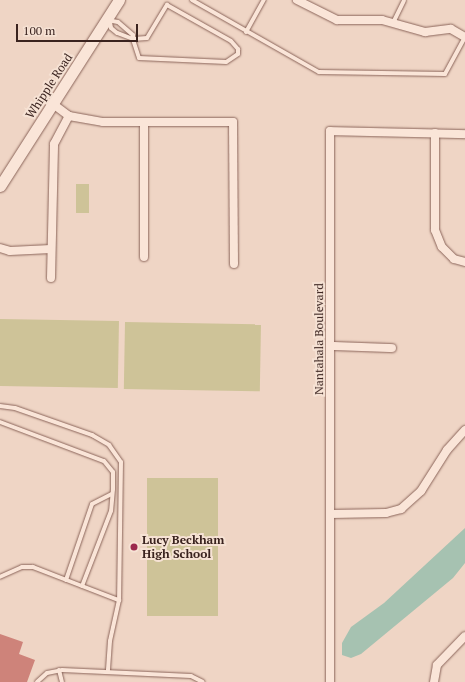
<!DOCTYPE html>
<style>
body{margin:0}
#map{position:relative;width:465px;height:682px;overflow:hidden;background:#efd5c5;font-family:"PT Serif",serif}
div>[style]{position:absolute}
.green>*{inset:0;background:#cec398;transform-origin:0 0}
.water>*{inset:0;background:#a6c2b1}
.building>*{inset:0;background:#ce837a}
.roads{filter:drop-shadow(0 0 1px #8b655a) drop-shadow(0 0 1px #8b655a)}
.service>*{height:4px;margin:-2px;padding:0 2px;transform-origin:2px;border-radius:2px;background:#fae5d8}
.minor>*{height:8px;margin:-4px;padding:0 4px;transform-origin:4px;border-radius:4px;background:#fae5d8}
.secondary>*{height:11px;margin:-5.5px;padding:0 5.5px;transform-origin:5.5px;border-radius:5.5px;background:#fae5d8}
.dots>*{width:11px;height:11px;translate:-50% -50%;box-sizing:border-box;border:2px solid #f6e2d4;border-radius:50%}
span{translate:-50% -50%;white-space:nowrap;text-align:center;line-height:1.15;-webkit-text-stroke:4px #f6e2d4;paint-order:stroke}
.street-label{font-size:12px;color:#3a231f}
.poi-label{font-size:12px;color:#3a231f;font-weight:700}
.left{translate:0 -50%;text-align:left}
.scale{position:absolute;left:16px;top:24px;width:122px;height:18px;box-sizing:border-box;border:2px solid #3a231f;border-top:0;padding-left:5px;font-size:12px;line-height:14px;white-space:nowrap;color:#3a231f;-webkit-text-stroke:3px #f6e2d4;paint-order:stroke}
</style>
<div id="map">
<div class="green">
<div style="left:76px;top:184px;width:13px;height:29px"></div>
<div style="left:0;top:319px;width:119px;height:67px;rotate:1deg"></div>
<div style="left:125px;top:322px;width:136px;height:67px;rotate:1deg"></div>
<div style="left:147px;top:478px;width:71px;height:138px"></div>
</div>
<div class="water">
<div style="clip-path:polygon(465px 528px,465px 563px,453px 578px,361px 654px,351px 658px,342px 655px,342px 643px,351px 627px,384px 603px)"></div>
</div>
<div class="building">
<div style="clip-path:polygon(0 634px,23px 642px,19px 654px,35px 660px,27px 682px,0 682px)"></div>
</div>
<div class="roads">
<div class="service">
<div style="left:192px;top:0;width:146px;rotate:29.6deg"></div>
<div style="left:319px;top:72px;width:126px;rotate:0.9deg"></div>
<div style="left:445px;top:74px;width:42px;rotate:-61.6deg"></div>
<div style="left:167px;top:5px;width:73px;rotate:29.4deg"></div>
<div style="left:231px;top:41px;width:11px;rotate:49deg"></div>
<div style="left:238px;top:49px;width:5px;rotate:90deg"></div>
<div style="left:238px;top:54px;width:14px;rotate:146deg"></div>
<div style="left:226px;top:62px;width:87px;rotate:-177.4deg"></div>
<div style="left:139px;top:58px;width:20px;rotate:-108deg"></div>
<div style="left:133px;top:39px;width:14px;rotate:-4deg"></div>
<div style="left:147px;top:38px;width:39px;rotate:-59deg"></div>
<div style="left:107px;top:20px;width:11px;rotate:10deg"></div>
<div style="left:118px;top:22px;width:20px;rotate:41deg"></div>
<div style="left:133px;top:35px;width:4px;rotate:90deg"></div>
<div style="left:133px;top:39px;width:17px;rotate:-159deg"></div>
<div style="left:117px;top:33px;width:8px;rotate:-140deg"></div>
<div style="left:111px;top:28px;width:6px;rotate:-99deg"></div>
<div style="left:393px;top:23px;width:25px;rotate:-64deg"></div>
<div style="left:246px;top:32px;width:37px;rotate:-61deg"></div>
<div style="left:0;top:406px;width:15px;rotate:8deg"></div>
<div style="left:15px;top:408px;width:82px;rotate:19.3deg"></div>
<div style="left:92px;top:435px;width:20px;rotate:30deg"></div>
<div style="left:109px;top:445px;width:21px;rotate:55deg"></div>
<div style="left:121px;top:462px;width:138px;rotate:90.8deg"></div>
<div style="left:0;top:422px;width:111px;rotate:20.6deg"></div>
<div style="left:104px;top:461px;width:14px;rotate:51deg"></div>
<div style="left:113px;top:472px;width:17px;rotate:90deg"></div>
<div style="left:113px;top:489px;width:22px;rotate:95deg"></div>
<div style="left:111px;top:511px;width:80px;rotate:111.1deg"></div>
<div style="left:82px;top:586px;width:53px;rotate:-158.8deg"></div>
<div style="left:33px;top:567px;width:11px;rotate:180deg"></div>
<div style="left:22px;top:567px;width:24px;rotate:156deg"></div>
<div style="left:66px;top:580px;width:80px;rotate:-71.1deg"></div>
<div style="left:92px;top:504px;width:22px;rotate:-27deg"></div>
<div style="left:82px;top:586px;width:40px;rotate:21deg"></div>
<div style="left:119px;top:600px;width:42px;rotate:102.4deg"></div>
<div style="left:110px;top:641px;width:31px;rotate:94deg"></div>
<div style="left:59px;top:670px;width:12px;rotate:76deg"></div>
<div style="left:37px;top:682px;width:13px;rotate:-42deg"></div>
<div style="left:47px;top:673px;width:15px;rotate:-11deg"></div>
<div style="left:62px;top:670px;width:129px;rotate:2.7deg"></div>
<div style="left:191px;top:676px;width:13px;rotate:27deg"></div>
</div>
<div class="minor">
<div style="left:297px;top:0;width:45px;rotate:26.6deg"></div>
<div style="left:337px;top:20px;width:45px"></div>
<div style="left:382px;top:20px;width:45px;rotate:15.6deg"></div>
<div style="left:425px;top:32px;width:26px;rotate:-7deg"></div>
<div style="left:451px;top:29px;width:16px;rotate:30deg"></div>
<div style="left:69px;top:116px;width:35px;rotate:10deg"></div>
<div style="left:103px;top:122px;width:130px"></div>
<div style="left:233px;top:122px;width:142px;rotate:89.6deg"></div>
<div style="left:144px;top:123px;width:134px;rotate:90deg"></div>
<div style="left:435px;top:133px;width:97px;rotate:90deg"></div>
<div style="left:435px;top:230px;width:18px;rotate:68deg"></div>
<div style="left:442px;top:247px;width:17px;rotate:45deg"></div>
<div style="left:454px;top:259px;width:11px;rotate:15deg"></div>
<div style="left:0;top:248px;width:10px;rotate:17deg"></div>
<div style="left:10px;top:251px;width:41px;rotate:-2.8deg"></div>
<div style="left:51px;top:278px;width:134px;rotate:-88.7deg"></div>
<div style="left:54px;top:144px;width:32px;rotate:-62deg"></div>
<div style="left:69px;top:116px;width:20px;rotate:-143deg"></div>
<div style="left:331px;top:346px;width:61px;rotate:1.9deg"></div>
<div style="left:331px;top:514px;width:55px;rotate:-1deg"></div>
<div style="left:386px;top:513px;width:16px;rotate:-15deg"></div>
<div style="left:401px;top:509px;width:27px;rotate:-42deg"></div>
<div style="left:421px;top:491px;width:49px;rotate:-57.6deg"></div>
<div style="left:447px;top:450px;width:27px;rotate:-48deg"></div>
<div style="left:330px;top:682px;width:551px;rotate:-90deg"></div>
<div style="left:330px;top:131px;width:135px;rotate:1.3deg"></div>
<div style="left:434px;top:682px;width:17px;rotate:-80deg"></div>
<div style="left:437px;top:665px;width:40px;rotate:-46deg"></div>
</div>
<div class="secondary">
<div style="left:0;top:186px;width:221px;rotate:-57.4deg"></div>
</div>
</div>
<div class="dots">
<div style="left:134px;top:547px;background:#9b294d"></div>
</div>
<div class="street-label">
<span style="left:49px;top:86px;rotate:-57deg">Whipple Road</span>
<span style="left:319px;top:339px;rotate:-90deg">Nantahala Boulevard</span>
</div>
<div class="poi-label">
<span class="left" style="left:142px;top:547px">Lucy Beckham<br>High School</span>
</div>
<div class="scale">100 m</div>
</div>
